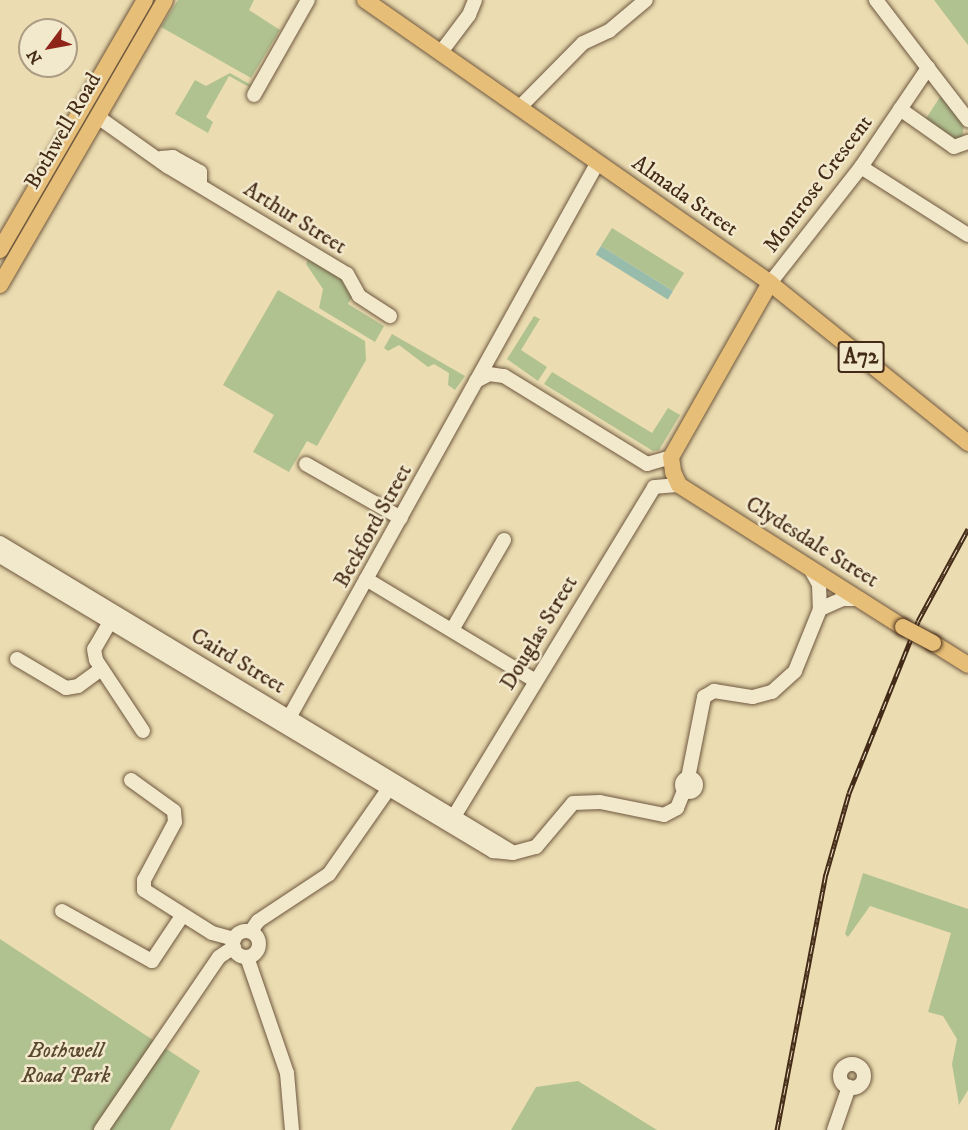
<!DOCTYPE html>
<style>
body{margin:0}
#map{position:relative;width:968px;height:1130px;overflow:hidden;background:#ebdcb1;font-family:"IM FELL DW Pica",serif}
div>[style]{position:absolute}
.green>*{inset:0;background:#b1c291;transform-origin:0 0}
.water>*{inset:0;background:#98bcab;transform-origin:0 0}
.roads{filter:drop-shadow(0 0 2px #6e573e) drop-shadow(0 0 2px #6e573e)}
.minor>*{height:14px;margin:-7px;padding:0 7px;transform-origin:7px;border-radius:7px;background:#f2e8cc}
.minor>.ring{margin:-7px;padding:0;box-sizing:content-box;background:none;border:14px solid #f2e8cc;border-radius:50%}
.major>*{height:16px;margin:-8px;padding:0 8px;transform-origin:8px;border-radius:8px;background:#e6be78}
.rail>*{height:5px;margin-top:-2.5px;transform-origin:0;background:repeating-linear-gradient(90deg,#f2e8cc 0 9px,#442b18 0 18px);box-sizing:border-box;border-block:2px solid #442b18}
.bridges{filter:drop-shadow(0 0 2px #442b18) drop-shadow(0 0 2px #442b18)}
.major-bridge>*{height:16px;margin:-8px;padding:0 8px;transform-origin:8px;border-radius:8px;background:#e6be78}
span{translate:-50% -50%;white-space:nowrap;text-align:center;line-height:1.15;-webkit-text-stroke:5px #f2e8cc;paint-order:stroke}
.shield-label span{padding:2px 4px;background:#f2e8cc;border:2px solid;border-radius:4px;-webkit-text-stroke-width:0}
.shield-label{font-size:21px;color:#442b18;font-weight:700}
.street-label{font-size:22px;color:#442b18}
.park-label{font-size:22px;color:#5a4930;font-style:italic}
.north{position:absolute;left:18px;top:18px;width:60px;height:60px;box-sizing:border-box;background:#f2e8cc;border:2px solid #ac9c84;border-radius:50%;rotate:238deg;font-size:16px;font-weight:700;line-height:24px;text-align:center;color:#442b18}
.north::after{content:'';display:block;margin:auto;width:21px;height:27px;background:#8f2418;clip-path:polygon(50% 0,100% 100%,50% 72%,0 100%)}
</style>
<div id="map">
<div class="green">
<div style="clip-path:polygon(178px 0,254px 0,249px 10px,280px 30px,251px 78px,161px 27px)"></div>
<div style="clip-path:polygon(934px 0,968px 0,968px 45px)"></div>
<div style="clip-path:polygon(230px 73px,251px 85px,249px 87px,229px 76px,206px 117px,213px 122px,208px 133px,175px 114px,195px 80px,206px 86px)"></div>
<div style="clip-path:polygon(942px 94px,964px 123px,962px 139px,953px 141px,925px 120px)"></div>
<div style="left:612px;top:228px;width:85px;height:21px;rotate:32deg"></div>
<div style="clip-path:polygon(309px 257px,345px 277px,353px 295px,348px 304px,384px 326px,375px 342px,319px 308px,323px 289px,306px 264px)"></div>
<div style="clip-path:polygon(278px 290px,365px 341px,366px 360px,317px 446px,307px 441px,289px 472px,253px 452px,274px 415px,223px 385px)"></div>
<div style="clip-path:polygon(534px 316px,540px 319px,521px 350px,547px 367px,538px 381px,507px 359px)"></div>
<div style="clip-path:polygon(392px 334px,465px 376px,455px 390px,448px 385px,449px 373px,434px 364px,428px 367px,399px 345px,388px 351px,384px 348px)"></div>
<div style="clip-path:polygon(552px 372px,652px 433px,668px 408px,680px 415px,659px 450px,653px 451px,544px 384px)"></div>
<div style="clip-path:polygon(863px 873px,968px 909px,968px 1090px,959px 1105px,952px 1064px,957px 1039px,943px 1016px,928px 1012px,951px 933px,870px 906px,848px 937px,845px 934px)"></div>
<div style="clip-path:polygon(0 939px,200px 1071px,170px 1130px,0 1130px)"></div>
<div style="clip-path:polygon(578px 1081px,657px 1130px,511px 1130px,536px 1087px)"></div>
</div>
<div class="water">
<div style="left:601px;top:246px;width:85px;height:10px;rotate:32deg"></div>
</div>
<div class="roads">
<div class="minor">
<div style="left:441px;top:52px;width:46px;rotate:-52.9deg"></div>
<div style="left:469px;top:15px;width:16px;rotate:-68deg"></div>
<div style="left:928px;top:68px;width:66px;rotate:52.4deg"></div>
<div style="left:254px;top:95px;width:109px;rotate:-60.4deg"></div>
<div style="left:519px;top:108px;width:91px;rotate:-45.4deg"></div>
<div style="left:583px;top:43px;width:29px;rotate:-25deg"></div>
<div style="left:609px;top:31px;width:48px;rotate:-40deg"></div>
<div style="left:900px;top:109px;width:66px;rotate:35.1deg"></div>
<div style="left:954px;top:147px;width:15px;rotate:-20deg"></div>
<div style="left:98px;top:117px;width:85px;rotate:35.4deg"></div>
<div style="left:167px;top:166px;width:210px;rotate:31deg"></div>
<div style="left:347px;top:274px;width:25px;rotate:61deg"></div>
<div style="left:359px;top:296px;width:37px;rotate:33deg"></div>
<div style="left:161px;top:158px;width:12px;rotate:-5deg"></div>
<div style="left:173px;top:157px;width:31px;rotate:29deg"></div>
<div style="left:200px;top:172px;width:12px;rotate:90deg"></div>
<div style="left:861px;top:167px;width:127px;rotate:32.4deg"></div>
<div style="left:770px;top:283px;width:147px;rotate:-51.9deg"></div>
<div style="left:861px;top:167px;width:120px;rotate:-55.9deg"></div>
<div style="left:928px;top:68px;width:86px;rotate:-127.4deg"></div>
<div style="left:476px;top:381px;width:15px;rotate:-28deg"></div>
<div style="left:489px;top:374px;width:15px;rotate:8deg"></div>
<div style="left:504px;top:376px;width:168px;rotate:31.6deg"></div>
<div style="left:647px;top:464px;width:25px;rotate:-16deg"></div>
<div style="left:306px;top:464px;width:109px;rotate:29.6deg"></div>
<div style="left:0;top:543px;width:598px;rotate:31.11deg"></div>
<div style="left:0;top:556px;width:575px;rotate:30.9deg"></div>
<div style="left:493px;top:851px;width:20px;rotate:6deg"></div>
<div style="left:513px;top:853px;width:24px;rotate:-15deg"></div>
<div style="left:536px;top:847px;width:57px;rotate:-49.9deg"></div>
<div style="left:573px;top:803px;width:27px;rotate:-2deg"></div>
<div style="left:600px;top:802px;width:65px;rotate:11.5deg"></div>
<div style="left:664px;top:815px;width:15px;rotate:-28deg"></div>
<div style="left:677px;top:808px;width:18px;rotate:-68deg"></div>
<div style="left:810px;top:568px;width:18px;rotate:61deg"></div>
<div style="left:819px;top:584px;width:25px;rotate:88deg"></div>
<div style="left:366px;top:579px;width:198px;rotate:31deg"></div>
<div style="left:114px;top:615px;width:39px;rotate:120deg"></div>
<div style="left:94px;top:649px;width:11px;rotate:80deg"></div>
<div style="left:96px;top:660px;width:85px;rotate:56.5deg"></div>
<div style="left:452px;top:630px;width:104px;rotate:-60deg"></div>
<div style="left:17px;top:659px;width:57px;rotate:30.6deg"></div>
<div style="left:66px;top:688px;width:12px;rotate:-9deg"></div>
<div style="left:78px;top:686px;width:29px;rotate:-36deg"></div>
<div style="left:285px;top:725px;width:644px;rotate:-60.93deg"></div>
<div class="ring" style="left:682px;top:778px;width:0;height:0"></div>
<div style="left:688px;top:778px;width:83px;rotate:-78.8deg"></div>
<div style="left:704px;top:697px;width:12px;rotate:-31deg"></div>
<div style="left:714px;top:691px;width:39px;rotate:9deg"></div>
<div style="left:753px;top:697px;width:20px;rotate:-15deg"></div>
<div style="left:772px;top:692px;width:31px;rotate:-42deg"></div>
<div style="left:795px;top:671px;width:67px;rotate:-68deg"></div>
<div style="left:820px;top:609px;width:24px;rotate:-24deg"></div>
<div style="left:842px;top:599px;width:18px"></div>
<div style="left:131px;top:780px;width:53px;rotate:35.8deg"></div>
<div style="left:174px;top:811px;width:11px;rotate:85deg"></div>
<div style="left:175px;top:822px;width:66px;rotate:118.1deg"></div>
<div style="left:144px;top:880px;width:10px;rotate:90deg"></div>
<div style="left:144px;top:890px;width:80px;rotate:32.3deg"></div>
<div style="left:212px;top:933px;width:23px;rotate:15deg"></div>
<div style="left:450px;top:823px;width:393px;rotate:-58.7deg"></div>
<div style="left:654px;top:487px;width:25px;rotate:-5deg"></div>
<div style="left:62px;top:911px;width:103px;rotate:29.1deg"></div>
<div style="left:152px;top:961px;width:54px;rotate:-56.3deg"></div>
<div class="ring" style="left:233px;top:931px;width:12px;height:12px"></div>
<div style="left:251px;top:931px;width:12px;rotate:-55deg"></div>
<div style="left:258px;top:921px;width:85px;rotate:-33.5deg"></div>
<div style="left:329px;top:874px;width:113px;rotate:-55deg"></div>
<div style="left:247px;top:957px;width:123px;rotate:71deg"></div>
<div style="left:287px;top:1073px;width:57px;rotate:85deg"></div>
<div class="ring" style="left:840px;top:1064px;width:10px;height:10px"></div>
<div style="left:101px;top:1130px;width:209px;rotate:-55.7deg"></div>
<div style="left:219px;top:957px;width:18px;rotate:-34deg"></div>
<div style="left:834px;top:1130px;width:46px;rotate:-70.8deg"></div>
</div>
<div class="major">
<div style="left:365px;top:0;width:494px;rotate:34.9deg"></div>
<div style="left:770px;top:283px;width:255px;rotate:38.9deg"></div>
<div style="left:0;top:250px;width:289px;rotate:-59.9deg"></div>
<div style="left:770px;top:283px;width:200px;rotate:119.6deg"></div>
<div style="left:671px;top:457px;width:15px;rotate:82deg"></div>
<div style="left:673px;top:472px;width:14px;rotate:65deg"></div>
<div style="left:679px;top:485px;width:265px;rotate:32.4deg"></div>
<div style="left:0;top:285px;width:329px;rotate:-59.9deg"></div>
<div style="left:933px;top:643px;width:41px;rotate:32.2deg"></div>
</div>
</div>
<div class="rail">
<div style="left:777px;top:1130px;width:261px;rotate:-79.2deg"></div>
<div style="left:826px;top:874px;width:84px;rotate:-74.1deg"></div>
<div style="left:849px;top:793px;width:185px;rotate:-68.1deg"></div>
<div style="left:918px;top:621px;width:105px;rotate:-61.5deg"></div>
</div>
<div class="bridges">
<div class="major-bridge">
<div style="left:903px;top:627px;width:34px;rotate:28deg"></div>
</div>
</div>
<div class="shield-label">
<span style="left:861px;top:357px">A72</span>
</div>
<div class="street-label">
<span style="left:63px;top:131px;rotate:-60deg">Bothwell Road</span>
<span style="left:818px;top:184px;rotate:-53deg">Montrose Crescent</span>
<span style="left:685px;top:196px;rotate:35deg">Almada Street</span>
<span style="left:295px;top:218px;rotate:32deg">Arthur Street</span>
<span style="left:373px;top:526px;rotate:-61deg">Beckford Street</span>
<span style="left:812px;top:542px;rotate:32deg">Clydesdale Street</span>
<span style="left:539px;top:633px;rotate:-59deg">Douglas Street</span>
<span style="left:238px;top:661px;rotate:31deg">Caird Street</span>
</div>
<div class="park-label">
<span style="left:66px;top:1063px">Bothwell<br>Road Park</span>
</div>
<div class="north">N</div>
</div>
